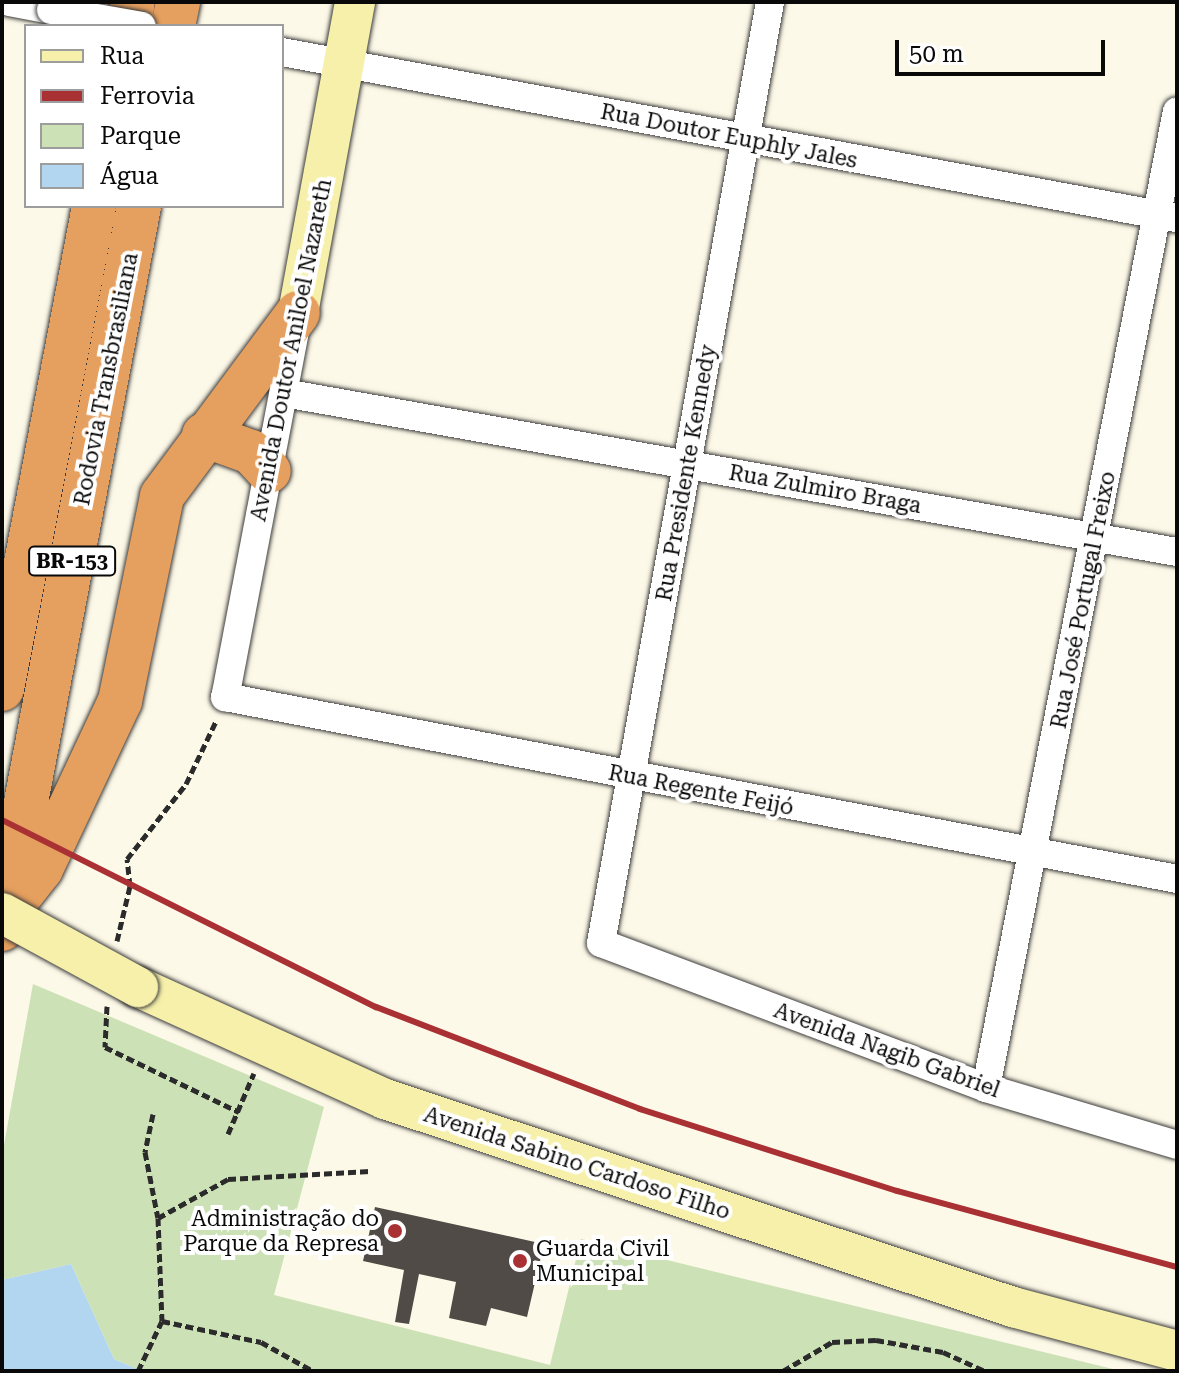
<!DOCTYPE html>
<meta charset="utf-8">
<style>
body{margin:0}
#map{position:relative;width:1179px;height:1373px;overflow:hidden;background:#fdf9e8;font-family:"Roboto Serif",serif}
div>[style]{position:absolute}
.green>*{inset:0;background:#cce2b6}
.water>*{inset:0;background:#b2d6ef}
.building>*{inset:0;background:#514b47}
.path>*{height:5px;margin-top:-2.5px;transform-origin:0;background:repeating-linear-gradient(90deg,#2b2b2b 0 8px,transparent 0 12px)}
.roads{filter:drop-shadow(0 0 2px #3c3c3c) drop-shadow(0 0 2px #3c3c3c)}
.minor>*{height:28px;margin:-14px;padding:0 14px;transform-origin:14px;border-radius:14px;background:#fff}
.secondary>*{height:40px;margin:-20px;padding:0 20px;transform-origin:20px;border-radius:20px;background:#f6f0aa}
.motorway>*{height:44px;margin:-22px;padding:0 22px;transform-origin:22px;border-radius:22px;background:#e59f5e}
.rail>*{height:6px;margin:-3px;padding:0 3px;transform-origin:3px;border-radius:3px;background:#a93134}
.bridges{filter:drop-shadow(0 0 2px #3c3c3c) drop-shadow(0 0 2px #3c3c3c)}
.minor-bridge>*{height:28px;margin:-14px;padding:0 14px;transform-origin:14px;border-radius:14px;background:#fff}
.secondary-bridge>*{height:40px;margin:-20px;padding:0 20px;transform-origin:20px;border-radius:20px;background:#f6f0aa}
.dots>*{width:22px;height:22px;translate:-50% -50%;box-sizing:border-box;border:4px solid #fff;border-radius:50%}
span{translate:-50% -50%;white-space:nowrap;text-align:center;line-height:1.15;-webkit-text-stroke:8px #fff;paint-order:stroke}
.shield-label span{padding:2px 6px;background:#fff;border:2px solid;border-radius:6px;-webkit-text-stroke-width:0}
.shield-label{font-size:20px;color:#090909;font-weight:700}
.street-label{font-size:22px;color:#090909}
.poi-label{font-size:22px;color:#090909}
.right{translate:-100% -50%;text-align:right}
.left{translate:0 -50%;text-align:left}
.frame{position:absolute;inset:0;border:4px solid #090909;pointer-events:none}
.legend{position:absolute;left:24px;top:24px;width:260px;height:184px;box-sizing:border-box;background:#fff;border:2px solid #9d9d9d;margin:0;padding:10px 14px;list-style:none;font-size:24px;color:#090909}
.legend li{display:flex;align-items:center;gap:16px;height:40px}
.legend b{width:40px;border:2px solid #9d9d9d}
.scale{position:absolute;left:895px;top:40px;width:210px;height:36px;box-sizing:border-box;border:4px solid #090909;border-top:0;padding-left:10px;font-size:24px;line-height:28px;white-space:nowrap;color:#090909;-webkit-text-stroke:6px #fff;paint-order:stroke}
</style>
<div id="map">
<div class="green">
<div style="clip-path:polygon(33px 984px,324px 1107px,274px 1295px,550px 1365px,581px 1239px,1121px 1371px,142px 1371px,114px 1359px,71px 1264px,2px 1280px,2px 1156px)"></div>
</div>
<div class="water">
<div style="clip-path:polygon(71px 1264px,114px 1359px,142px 1371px,2px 1371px,2px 1280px)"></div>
</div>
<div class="building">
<div style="clip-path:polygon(375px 1207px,544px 1244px,527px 1317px,491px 1308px,486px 1326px,449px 1318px,456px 1282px,419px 1274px,409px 1324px,395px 1322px,404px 1270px,363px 1261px)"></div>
</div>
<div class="path">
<div style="left:117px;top:941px;width:57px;rotate:-76.7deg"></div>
<div style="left:130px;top:886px;width:27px;rotate:-96deg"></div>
<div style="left:127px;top:859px;width:95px;rotate:-51.8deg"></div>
<div style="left:186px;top:784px;width:70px;rotate:-64.5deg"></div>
<div style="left:107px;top:1006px;width:41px;rotate:92.8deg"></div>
<div style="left:105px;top:1047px;width:149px;rotate:25.9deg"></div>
<div style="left:153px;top:1114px;width:39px;rotate:102deg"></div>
<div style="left:145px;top:1152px;width:67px;rotate:78.9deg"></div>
<div style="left:158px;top:1218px;width:103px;rotate:87.8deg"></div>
<div style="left:228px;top:1134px;width:66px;rotate:-66.9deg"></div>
<div style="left:158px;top:1218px;width:80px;rotate:-29.1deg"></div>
<div style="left:228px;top:1179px;width:142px;rotate:-3.2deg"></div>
<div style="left:138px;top:1371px;width:55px;rotate:-64.4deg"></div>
<div style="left:162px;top:1321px;width:101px;rotate:12deg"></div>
<div style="left:261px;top:1342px;width:60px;rotate:29.1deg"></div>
<div style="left:783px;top:1371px;width:57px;rotate:-30.6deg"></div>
<div style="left:832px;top:1342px;width:44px;rotate:-2.6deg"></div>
<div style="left:876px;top:1340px;width:68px;rotate:10.2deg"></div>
<div style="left:943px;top:1352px;width:46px;rotate:24.3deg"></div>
</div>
<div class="roads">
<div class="minor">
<div style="left:9px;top:2px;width:43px;rotate:10.8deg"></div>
<div style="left:770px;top:2px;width:956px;rotate:100.18deg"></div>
<div style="left:601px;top:943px;width:411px;rotate:20.6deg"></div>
<div style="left:986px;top:1088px;width:199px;rotate:16.6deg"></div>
<div style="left:282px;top:52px;width:909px;rotate:10.52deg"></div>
<div style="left:296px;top:326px;width:378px;rotate:100.8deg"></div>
<div style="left:225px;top:697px;width:969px;rotate:10.82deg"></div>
<div style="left:284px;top:393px;width:907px;rotate:10.1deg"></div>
<div style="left:986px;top:1088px;width:995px;rotate:-78.94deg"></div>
</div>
<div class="secondary">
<div style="left:298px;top:313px;width:316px;rotate:-79.6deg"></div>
<div style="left:138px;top:987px;width:271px;rotate:24.4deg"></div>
<div style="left:385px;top:1099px;width:662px;rotate:18.33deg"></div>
<div style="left:1013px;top:1307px;width:170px;rotate:15deg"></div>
</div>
<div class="motorway">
<div style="left:129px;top:26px;width:24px;rotate:-81deg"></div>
<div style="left:173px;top:26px;width:25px;rotate:-78deg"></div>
<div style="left:204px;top:435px;width:50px;rotate:19.9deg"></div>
<div style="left:251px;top:452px;width:26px;rotate:47deg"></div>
<div style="left:2px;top:689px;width:492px;rotate:-79.2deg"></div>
<div style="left:15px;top:902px;width:42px;rotate:-51.8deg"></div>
<div style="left:41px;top:869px;width:186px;rotate:-64.8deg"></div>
<div style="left:120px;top:701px;width:209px;rotate:-78.4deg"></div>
<div style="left:162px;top:496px;width:228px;rotate:-53.4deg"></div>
<div style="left:2px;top:929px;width:736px;rotate:-79.27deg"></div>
</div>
</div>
<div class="rail">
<div style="left:2px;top:820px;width:418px;rotate:26.6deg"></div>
<div style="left:376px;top:1007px;width:283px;rotate:21.1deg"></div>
<div style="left:640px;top:1109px;width:270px;rotate:17.7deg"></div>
<div style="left:897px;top:1191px;width:290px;rotate:15.2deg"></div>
</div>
<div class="bridges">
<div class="minor-bridge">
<div style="left:51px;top:10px;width:92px;rotate:10deg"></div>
</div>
<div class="secondary-bridge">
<div style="left:2px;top:913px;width:155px;rotate:28.6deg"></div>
</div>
</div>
<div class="dots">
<div style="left:395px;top:1231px;background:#a93134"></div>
<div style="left:520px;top:1261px;background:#a93134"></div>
</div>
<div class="shield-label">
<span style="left:72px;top:561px">BR-153</span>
</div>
<div class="street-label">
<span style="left:729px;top:136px;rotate:11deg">Rua Doutor Euphly Jales</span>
<span style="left:291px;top:350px;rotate:-79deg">Avenida Doutor Aniloel Nazareth</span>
<span style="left:106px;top:379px;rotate:-79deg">Rodovia Transbrasiliana</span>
<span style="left:686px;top:473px;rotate:-80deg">Rua Presidente Kennedy</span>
<span style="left:825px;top:489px;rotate:10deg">Rua Zulmiro Braga</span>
<span style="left:1083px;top:600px;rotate:-79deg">Rua José Portugal Freixo</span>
<span style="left:701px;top:790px;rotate:11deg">Rua Regente Feijó</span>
<span style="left:887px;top:1050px;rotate:20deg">Avenida Nagib Gabriel</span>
<span style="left:577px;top:1163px;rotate:18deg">Avenida Sabino Cardoso Filho</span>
</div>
<div class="poi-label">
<span class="right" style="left:379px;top:1231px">Administração do<br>Parque da Represa</span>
<span class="left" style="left:536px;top:1261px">Guarda Civil<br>Municipal</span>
</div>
<div class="frame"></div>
<ul class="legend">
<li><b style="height:10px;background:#f6f0aa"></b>Rua</li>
<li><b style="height:10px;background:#a93134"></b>Ferrovia</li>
<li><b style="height:22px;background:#cce2b6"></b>Parque</li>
<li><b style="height:22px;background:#b2d6ef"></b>Água</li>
</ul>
<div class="scale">50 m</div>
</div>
